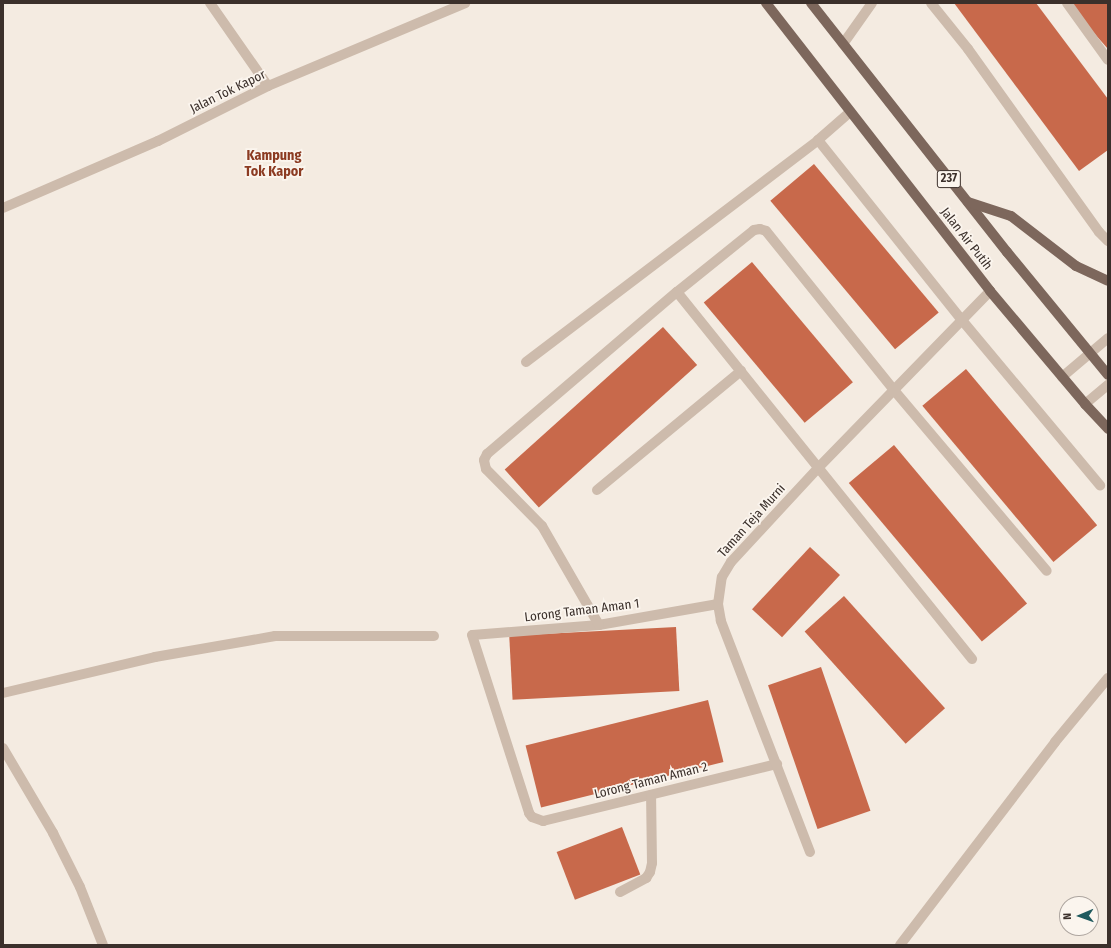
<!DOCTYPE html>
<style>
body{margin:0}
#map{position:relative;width:1111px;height:948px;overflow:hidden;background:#f4ebe1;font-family:"Fira Sans Condensed",sans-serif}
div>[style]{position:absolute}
.building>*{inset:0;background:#c8694b;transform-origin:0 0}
.minor>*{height:10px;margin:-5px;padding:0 5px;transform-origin:5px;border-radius:5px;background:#cdbbac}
.major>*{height:10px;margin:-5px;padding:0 5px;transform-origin:5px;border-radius:5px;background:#7d675c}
span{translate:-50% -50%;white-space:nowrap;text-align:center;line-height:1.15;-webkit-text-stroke:3.5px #fbf5ee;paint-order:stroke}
.shield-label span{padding:1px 3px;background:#fbf5ee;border:1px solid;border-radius:3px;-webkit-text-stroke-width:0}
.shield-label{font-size:12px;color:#3b302b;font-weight:700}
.street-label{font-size:13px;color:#3b302b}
.neighbourhood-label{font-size:14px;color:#8c3b22;font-weight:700}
.frame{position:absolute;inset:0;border:4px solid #3b302b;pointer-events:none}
.north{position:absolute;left:1059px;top:896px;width:40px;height:40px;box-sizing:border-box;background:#fbf5ee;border:1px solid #aea6a0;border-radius:50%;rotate:268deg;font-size:11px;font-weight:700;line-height:16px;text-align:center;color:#3b302b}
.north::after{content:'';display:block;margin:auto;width:14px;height:18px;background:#1f5a5e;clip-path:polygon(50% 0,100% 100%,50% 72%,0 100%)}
</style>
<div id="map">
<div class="building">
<div style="clip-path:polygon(954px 3px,1036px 3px,1108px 99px,1108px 150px,1079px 171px)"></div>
<div style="clip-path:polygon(1071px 3px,1108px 3px,1108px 49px,1079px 16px)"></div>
<div style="left:814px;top:164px;width:194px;height:57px;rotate:50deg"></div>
<div style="left:752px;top:262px;width:157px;height:63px;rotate:50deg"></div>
<div style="left:663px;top:327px;width:51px;height:213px;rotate:48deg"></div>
<div style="left:966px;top:369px;width:204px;height:57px;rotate:50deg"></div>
<div style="left:894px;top:445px;width:207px;height:59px;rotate:50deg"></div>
<div style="left:810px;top:547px;width:41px;height:85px;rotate:43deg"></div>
<div style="left:844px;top:596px;width:151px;height:53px;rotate:48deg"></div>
<div style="left:676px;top:627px;width:64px;height:167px;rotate:87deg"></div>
<div style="left:821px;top:667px;width:152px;height:56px;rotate:71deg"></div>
<div style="left:708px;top:700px;width:64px;height:188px;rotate:76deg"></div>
<div style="left:622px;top:827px;width:51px;height:70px;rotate:69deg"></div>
</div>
<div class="minor">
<div style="left:210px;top:3px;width:101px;rotate:55.1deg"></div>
<div style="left:931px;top:3px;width:59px;rotate:51.2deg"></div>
<div style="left:968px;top:49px;width:225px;rotate:54.4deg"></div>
<div style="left:1099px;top:232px;width:13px;rotate:45deg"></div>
<div style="left:1067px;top:3px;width:70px;rotate:54.3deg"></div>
<div style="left:843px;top:44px;width:50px;rotate:-54.7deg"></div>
<div style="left:818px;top:140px;width:229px;rotate:51.4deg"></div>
<div style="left:961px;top:319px;width:217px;rotate:50.1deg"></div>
<div style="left:3px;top:208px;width:169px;rotate:-23.4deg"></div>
<div style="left:158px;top:141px;width:123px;rotate:-26.6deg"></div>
<div style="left:268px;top:86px;width:214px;rotate:-22.8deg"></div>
<div style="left:677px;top:292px;width:471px;rotate:51.2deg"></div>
<div style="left:526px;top:362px;width:367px;rotate:-37.2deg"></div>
<div style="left:818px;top:140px;width:43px;rotate:-41.2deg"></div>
<div style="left:1062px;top:377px;width:60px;rotate:-40.3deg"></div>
<div style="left:1085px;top:404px;width:30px;rotate:-40deg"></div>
<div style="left:597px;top:490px;width:187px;rotate:-39.6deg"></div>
<div style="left:718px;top:604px;width:121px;rotate:170deg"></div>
<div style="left:599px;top:625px;width:127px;rotate:175.5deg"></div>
<div style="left:472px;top:635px;width:187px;rotate:72.2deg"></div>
<div style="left:529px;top:813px;width:5px;rotate:53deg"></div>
<div style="left:532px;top:817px;width:12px;rotate:20deg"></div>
<div style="left:543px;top:821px;width:241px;rotate:-13.7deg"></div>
<div style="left:599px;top:625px;width:114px;rotate:-119.9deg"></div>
<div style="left:542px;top:526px;width:80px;rotate:-134.5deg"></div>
<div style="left:486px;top:469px;width:9px;rotate:-103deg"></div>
<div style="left:484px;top:460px;width:7px;rotate:-63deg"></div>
<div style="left:487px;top:454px;width:250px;rotate:-40.5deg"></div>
<div style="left:677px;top:292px;width:99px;rotate:-38.8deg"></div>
<div style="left:754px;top:230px;width:6px;rotate:-9deg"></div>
<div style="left:760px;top:229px;width:6px;rotate:18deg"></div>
<div style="left:766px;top:231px;width:203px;rotate:51.2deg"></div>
<div style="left:893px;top:389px;width:238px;rotate:49.8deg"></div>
<div style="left:3px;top:693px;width:156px;rotate:-13.3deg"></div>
<div style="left:155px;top:657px;width:122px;rotate:-9.9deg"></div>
<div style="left:275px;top:636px;width:159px"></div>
<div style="left:3px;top:748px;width:99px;rotate:59.5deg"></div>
<div style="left:53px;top:833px;width:60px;rotate:63.4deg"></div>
<div style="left:80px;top:887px;width:62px;rotate:68.4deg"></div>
<div style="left:810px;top:852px;width:248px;rotate:-111.1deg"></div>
<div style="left:721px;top:621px;width:17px;rotate:-100deg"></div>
<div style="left:718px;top:604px;width:27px;rotate:-82deg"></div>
<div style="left:722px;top:577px;width:17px;rotate:-59deg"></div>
<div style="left:731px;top:562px;width:128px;rotate:-47.2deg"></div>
<div style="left:818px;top:468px;width:247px;rotate:-45.8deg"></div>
<div style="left:620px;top:892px;width:30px;rotate:-28deg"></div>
<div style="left:646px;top:878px;width:7px;rotate:-56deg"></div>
<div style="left:650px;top:872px;width:9px;rotate:-77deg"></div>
<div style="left:652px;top:863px;width:68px;rotate:-90.8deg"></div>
<div style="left:900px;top:945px;width:255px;rotate:-52.6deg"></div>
<div style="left:1055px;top:742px;width:83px;rotate:-50.4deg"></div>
</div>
<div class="major">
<div style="left:766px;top:3px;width:365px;rotate:52.1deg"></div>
<div style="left:990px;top:291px;width:148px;rotate:49.9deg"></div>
<div style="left:1085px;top:404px;width:34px;rotate:47deg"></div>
<div style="left:811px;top:3px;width:317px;rotate:51.8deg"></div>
<div style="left:1007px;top:252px;width:159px;rotate:50.6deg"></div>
<div style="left:968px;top:202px;width:45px;rotate:18deg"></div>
<div style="left:1011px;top:216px;width:82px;rotate:37.6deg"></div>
<div style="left:1076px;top:266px;width:35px;rotate:25deg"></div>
</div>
<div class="shield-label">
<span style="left:949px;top:179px">237</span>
</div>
<div class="street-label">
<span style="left:228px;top:92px;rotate:-26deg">Jalan Tok Kapor</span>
<span style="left:966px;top:239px;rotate:52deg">Jalan Air Putih</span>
<span style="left:752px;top:521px;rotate:-48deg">Taman Teja Murni</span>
<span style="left:582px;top:611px;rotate:-7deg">Lorong Taman Aman 1</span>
<span style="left:651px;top:781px;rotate:-14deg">Lorong Taman Aman 2</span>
</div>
<div class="neighbourhood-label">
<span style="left:274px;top:164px">Kampung<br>Tok Kapor</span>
</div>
<div class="frame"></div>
<div class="north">N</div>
</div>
